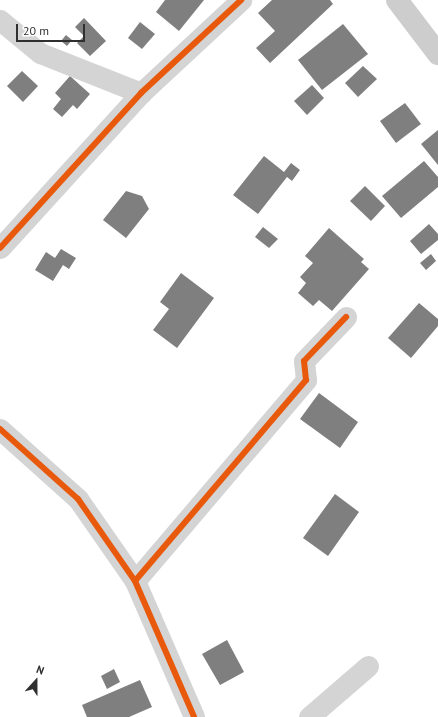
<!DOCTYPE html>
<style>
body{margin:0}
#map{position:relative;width:438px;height:717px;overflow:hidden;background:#fff;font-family:"PT Sans",sans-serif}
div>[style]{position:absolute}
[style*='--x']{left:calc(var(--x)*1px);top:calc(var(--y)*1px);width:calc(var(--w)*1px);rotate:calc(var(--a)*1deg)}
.building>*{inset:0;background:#7f7f7f}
.street>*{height:21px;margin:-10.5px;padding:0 10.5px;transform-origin:10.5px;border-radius:10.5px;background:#d4d4d4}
.secondary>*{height:22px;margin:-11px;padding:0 11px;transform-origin:11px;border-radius:11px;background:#cdcdcd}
.cycleway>*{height:6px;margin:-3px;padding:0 3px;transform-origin:3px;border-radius:3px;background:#e8590c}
span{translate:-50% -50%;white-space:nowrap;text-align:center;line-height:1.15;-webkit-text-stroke:4px #fff;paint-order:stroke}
.north{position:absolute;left:16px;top:661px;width:40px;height:40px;-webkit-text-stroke:3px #fff;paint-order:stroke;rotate:21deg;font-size:11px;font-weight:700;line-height:16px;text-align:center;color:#2f2f2f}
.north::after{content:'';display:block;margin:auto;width:14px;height:18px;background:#2f2f2f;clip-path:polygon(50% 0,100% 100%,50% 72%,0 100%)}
.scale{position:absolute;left:16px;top:24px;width:69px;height:18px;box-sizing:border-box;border:2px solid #2f2f2f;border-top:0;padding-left:5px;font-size:12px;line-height:14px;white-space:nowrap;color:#2f2f2f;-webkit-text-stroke:3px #fff;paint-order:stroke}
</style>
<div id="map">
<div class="building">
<i style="clip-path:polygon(165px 0,204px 0,179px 31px,156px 12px)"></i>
<i style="clip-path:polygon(272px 0,330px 0,333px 4px,270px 63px,256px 48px,275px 31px,258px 13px)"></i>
<i style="clip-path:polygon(84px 18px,106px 41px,90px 56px,77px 43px,84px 36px,75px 27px)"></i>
<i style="clip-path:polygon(140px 22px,155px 34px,142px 49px,128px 38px)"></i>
<i style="clip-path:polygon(343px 24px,368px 54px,322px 90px,298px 60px)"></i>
<i style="clip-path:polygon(66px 35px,72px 40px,67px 46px,61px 41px)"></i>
<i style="clip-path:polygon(363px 66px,377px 79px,358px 97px,345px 83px)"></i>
<i style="clip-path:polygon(22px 71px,38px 86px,23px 102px,7px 86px)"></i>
<i style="clip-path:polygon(70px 76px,90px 94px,77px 109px,73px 105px,62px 117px,53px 109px,61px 99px,55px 93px)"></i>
<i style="clip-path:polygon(312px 85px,324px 98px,307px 115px,294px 101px)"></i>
<i style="clip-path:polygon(405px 103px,421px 124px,396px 143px,380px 121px)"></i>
<i style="clip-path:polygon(438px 130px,438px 165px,421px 144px)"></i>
<i style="clip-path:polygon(264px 156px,284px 172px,291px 163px,300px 170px,292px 181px,287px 177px,258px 214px,233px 195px)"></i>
<i style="clip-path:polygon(424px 161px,438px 177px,438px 187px,401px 218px,382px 196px)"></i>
<i style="clip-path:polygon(365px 186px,385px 206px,371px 221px,350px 201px)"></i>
<i style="clip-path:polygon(126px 191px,142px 196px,149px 209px,126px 238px,103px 220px)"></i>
<i style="clip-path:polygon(429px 224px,438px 234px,438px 240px,421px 254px,410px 241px)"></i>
<i style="clip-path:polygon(263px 227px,278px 239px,269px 248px,255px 237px)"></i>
<i style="clip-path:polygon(329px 228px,364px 259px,361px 262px,369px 269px,332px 311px,319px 300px,313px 306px,298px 293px,306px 283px,300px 277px,313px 263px,305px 256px)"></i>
<i style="clip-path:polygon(61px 249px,76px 258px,69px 269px,63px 265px,53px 281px,35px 270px,46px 252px,55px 258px)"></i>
<i style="clip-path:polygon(431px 254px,436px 261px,426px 270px,420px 263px)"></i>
<i style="clip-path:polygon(181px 273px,214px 298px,177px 348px,153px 330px,169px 309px,160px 302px)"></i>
<i style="clip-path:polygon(419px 303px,438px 319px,438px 326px,411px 358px,388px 338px)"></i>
<i style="clip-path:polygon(319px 393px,358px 422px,340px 448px,300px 419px)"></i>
<i style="clip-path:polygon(335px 494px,359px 512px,328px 556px,303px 538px)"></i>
<i style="clip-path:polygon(227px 640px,244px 672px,220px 685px,202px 654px)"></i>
<i style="clip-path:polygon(114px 669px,120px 682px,107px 689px,101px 676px)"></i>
<i style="clip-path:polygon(140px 680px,152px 707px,129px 717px,87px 717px,82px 705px)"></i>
</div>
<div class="street">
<i style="--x:0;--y:20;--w:52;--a:39.5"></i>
<i style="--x:40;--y:53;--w:109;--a:21.6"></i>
<i style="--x:0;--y:248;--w:210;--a:-47.7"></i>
<i style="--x:141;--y:93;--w:137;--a:-42.9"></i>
<i style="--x:0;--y:429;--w:105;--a:41.9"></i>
<i style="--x:78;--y:499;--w:100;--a:55.2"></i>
<i style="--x:135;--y:581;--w:148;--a:66.5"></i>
<i style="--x:135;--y:581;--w:264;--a:-49.6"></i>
<i style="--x:306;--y:380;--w:19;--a:-96"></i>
<i style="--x:304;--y:361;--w:61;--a:-46.3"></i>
<i style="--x:309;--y:717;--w:78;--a:-40.8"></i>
</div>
<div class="secondary">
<i style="--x:397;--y:0;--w:68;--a:52.8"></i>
</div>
<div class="cycleway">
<i style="--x:0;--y:248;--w:210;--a:-47.7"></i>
<i style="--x:141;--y:93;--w:137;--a:-42.9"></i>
<i style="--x:0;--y:429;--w:105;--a:41.9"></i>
<i style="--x:78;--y:499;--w:100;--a:55.2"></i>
<i style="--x:135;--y:581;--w:148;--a:66.5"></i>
<i style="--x:135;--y:581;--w:264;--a:-49.6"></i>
<i style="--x:306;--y:380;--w:19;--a:-96"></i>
<i style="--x:304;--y:361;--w:61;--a:-46.3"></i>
</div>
<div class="north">N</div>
<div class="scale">20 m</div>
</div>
